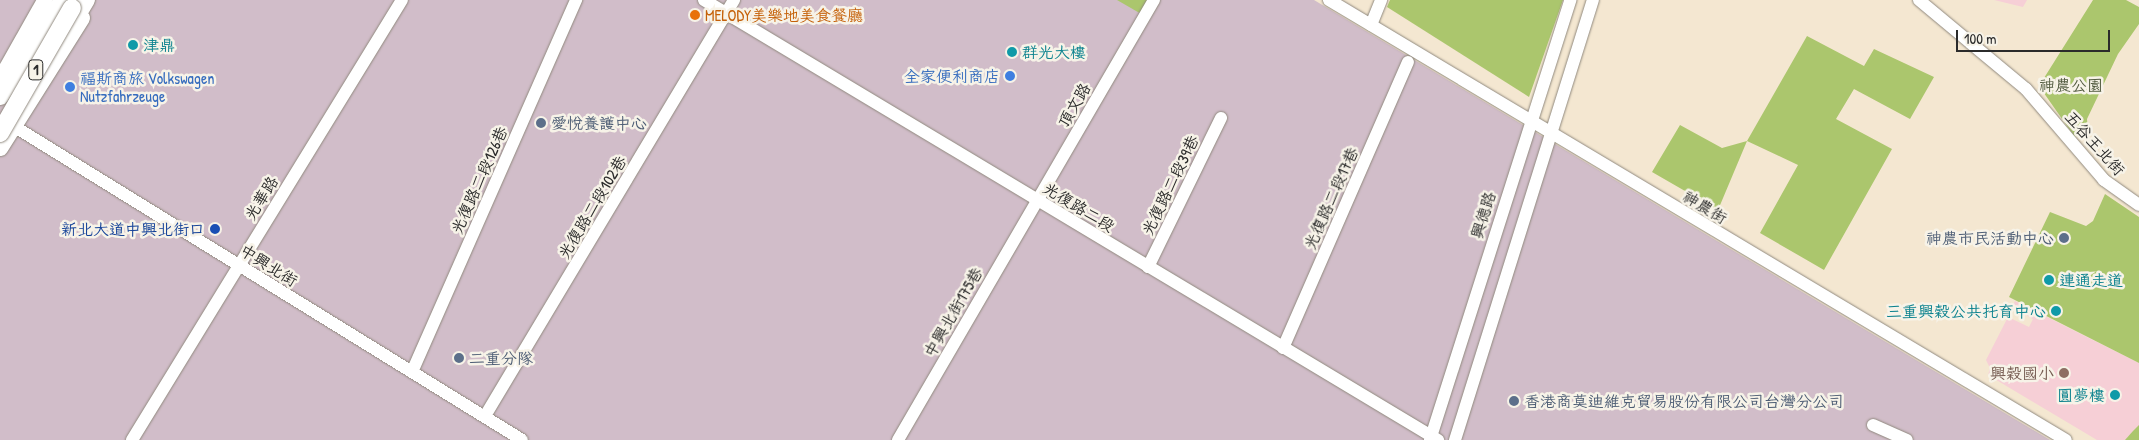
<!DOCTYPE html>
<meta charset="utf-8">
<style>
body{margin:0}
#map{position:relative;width:2139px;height:440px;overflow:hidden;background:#f4e7d1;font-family:"Patrick Hand","LXGW WenKai TC",sans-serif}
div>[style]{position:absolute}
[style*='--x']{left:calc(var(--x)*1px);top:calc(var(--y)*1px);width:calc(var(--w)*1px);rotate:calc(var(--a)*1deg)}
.built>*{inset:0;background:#f6cfd6}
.industrial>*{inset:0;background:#d1bdc9}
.green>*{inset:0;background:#abc66d}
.roads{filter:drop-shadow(0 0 1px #90897e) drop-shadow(0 0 1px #90897e)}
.minor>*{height:12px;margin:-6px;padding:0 6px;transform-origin:6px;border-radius:6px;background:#fff}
.major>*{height:15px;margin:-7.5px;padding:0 7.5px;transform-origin:7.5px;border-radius:7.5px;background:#fff}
.highway>*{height:18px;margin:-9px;padding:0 9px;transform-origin:9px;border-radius:9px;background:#fff}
.bridges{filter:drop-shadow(0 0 1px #90897e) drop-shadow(0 0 1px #90897e)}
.highway-bridge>*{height:18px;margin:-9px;padding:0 9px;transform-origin:9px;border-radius:9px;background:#fff}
.dots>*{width:14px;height:14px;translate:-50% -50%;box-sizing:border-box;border:2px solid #f7f3e8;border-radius:50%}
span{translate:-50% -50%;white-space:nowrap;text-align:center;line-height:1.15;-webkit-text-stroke:5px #f7f3e8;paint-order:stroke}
.shield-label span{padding:1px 4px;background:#f7f3e8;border:1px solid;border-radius:4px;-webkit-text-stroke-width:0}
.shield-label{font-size:15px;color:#2b2b2b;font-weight:700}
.food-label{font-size:16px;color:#c56008}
.left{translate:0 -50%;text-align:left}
.culture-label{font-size:16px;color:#0d838f}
.right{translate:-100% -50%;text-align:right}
.shop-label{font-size:16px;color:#366cbe}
.park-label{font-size:16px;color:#515a3f}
.street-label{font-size:16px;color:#2b2b2b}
.service-label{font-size:16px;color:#4e5e75}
.transit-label{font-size:16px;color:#164399}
.education-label{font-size:16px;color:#785e54}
.scale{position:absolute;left:1956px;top:30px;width:154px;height:22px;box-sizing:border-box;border:2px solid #2b2b2b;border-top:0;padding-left:6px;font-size:15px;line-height:18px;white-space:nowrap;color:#2b2b2b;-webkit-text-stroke:4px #f7f3e8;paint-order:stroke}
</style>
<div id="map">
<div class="built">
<i style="clip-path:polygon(1994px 0,2027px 0,2023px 7px)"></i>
<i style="clip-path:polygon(2015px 301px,2139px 363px,2139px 440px,2097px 440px,1988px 375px,1990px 368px,1986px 360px,2008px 317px,2029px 327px,2033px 319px,2012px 307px)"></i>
</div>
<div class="industrial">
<i style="clip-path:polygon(0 0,1314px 0,2050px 440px,0 440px)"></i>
</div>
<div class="green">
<i style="clip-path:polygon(1117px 0,1151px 0,1143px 15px)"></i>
<i style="clip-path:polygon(1390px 0,1563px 0,1529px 97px,1387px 7px)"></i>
<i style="clip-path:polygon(2093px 0,2126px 0,2139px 7px,2139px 24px,2118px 54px,2087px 119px,2088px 132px,2080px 137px,2074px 136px,2039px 86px)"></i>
<i style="clip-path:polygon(1807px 36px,1864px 66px,1874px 49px,1934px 77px,1910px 119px,1854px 89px,1836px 119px,1892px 149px,1824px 270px,1760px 233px,1798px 165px,1747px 141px,1718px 210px,1652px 172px,1680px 125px,1722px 148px,1747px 141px)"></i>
<i style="clip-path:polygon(2105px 194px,2139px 217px,2139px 363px,2009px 297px,2050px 212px,2086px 226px,2093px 221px)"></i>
<i style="clip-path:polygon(2139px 425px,2139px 440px,2125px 440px,2133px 431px)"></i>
</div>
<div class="roads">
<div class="minor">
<i style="--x:704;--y:0;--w:856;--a:30.94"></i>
<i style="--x:1329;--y:0;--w:858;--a:30.84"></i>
<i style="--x:1919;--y:0;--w:139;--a:39.8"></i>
<i style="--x:2026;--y:89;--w:120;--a:49.4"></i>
<i style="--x:2104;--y:180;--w:43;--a:35.5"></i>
<i style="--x:1371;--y:25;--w:27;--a:-68"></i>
<i style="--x:7;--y:122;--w:605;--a:31.69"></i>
<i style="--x:1148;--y:267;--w:166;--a:-63.9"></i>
<i style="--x:1283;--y:348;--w:312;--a:-66.4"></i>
<i style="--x:412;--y:372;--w:407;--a:-66.2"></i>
<i style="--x:485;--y:416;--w:485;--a:-59.1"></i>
<i style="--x:1873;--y:425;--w:37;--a:24"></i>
<i style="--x:132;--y:440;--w:516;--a:-58.47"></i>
<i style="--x:898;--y:440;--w:509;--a:-59.81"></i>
<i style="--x:1430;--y:440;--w:462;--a:-72.3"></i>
<i style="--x:1455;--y:440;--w:461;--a:-72.6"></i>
</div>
<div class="major">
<i style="--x:0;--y:78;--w:90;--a:-60.6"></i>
<i style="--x:0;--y:148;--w:154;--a:-57.8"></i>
</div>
<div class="highway">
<i style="--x:69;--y:28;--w:33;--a:-59"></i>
<i style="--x:0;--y:96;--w:115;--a:-56.7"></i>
</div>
</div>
<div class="bridges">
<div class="highway-bridge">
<i style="--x:0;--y:133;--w:144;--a:-60.1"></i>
</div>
</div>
<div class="dots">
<i style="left:695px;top:15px;background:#e8710a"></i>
<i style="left:133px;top:45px;background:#0f9aa8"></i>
<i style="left:1012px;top:52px;background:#0f9aa8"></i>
<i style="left:1010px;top:76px;background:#3f7fe0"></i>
<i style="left:70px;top:87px;background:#3f7fe0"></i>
<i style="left:541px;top:123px;background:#5c6f8a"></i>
<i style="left:215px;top:229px;background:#1a4fb4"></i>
<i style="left:2064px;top:238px;background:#5c6f8a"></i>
<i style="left:2049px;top:280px;background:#0f9aa8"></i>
<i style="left:2056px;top:311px;background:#0f9aa8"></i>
<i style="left:459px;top:358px;background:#5c6f8a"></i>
<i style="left:2064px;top:373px;background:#8d6e63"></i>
<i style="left:2115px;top:395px;background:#0f9aa8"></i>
<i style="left:1514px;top:401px;background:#5c6f8a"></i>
</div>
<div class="shield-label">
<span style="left:36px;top:70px">1</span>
</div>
<div class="food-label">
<span class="left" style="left:705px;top:15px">MELODY美樂地美食餐廳</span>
</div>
<div class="culture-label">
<span class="left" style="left:143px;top:45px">津鼎</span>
<span class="left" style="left:1022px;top:52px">群光大樓</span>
<span class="left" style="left:2059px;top:280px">連通走道</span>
<span class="right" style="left:2046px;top:311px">三重興穀公共托育中心</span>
<span class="right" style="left:2105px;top:395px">圓夢樓</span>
</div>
<div class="shop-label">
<span class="right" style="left:1000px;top:76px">全家便利商店</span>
<span class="left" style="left:80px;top:87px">福斯商旅 Volkswagen<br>Nutzfahrzeuge</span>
</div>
<div class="park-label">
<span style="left:2071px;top:85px">神農公園</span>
</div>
<div class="street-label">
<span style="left:1074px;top:105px;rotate:-60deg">頂文路</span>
<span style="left:2095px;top:143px;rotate:48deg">五谷王北街</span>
<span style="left:479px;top:180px;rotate:-66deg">光復路二段126巷</span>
<span style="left:1170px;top:185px;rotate:-64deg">光復路二段39巷</span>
<span style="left:261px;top:198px;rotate:-58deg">光華路</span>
<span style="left:1331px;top:198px;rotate:-66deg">光復路二段17巷</span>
<span style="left:592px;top:207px;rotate:-59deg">光復路二段102巷</span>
<span style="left:1079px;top:207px;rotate:31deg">光復路二段</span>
<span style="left:1705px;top:207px;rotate:31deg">神農街</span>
<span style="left:1483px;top:215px;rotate:-73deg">興德路</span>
<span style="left:269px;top:265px;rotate:32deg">中興北街</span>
<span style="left:953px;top:312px;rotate:-60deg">中興北街175巷</span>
</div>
<div class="service-label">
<span class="left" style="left:551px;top:123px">愛悅養護中心</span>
<span class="right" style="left:2054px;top:238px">神農市民活動中心</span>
<span class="left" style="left:469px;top:358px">二重分隊</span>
<span class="left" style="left:1524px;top:401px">香港商莫迪維克貿易股份有限公司台灣分公司</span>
</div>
<div class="transit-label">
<span class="right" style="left:205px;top:229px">新北大道中興北街口</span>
</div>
<div class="education-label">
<span class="right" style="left:2054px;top:373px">興穀國小</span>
</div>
<div class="scale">100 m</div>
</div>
